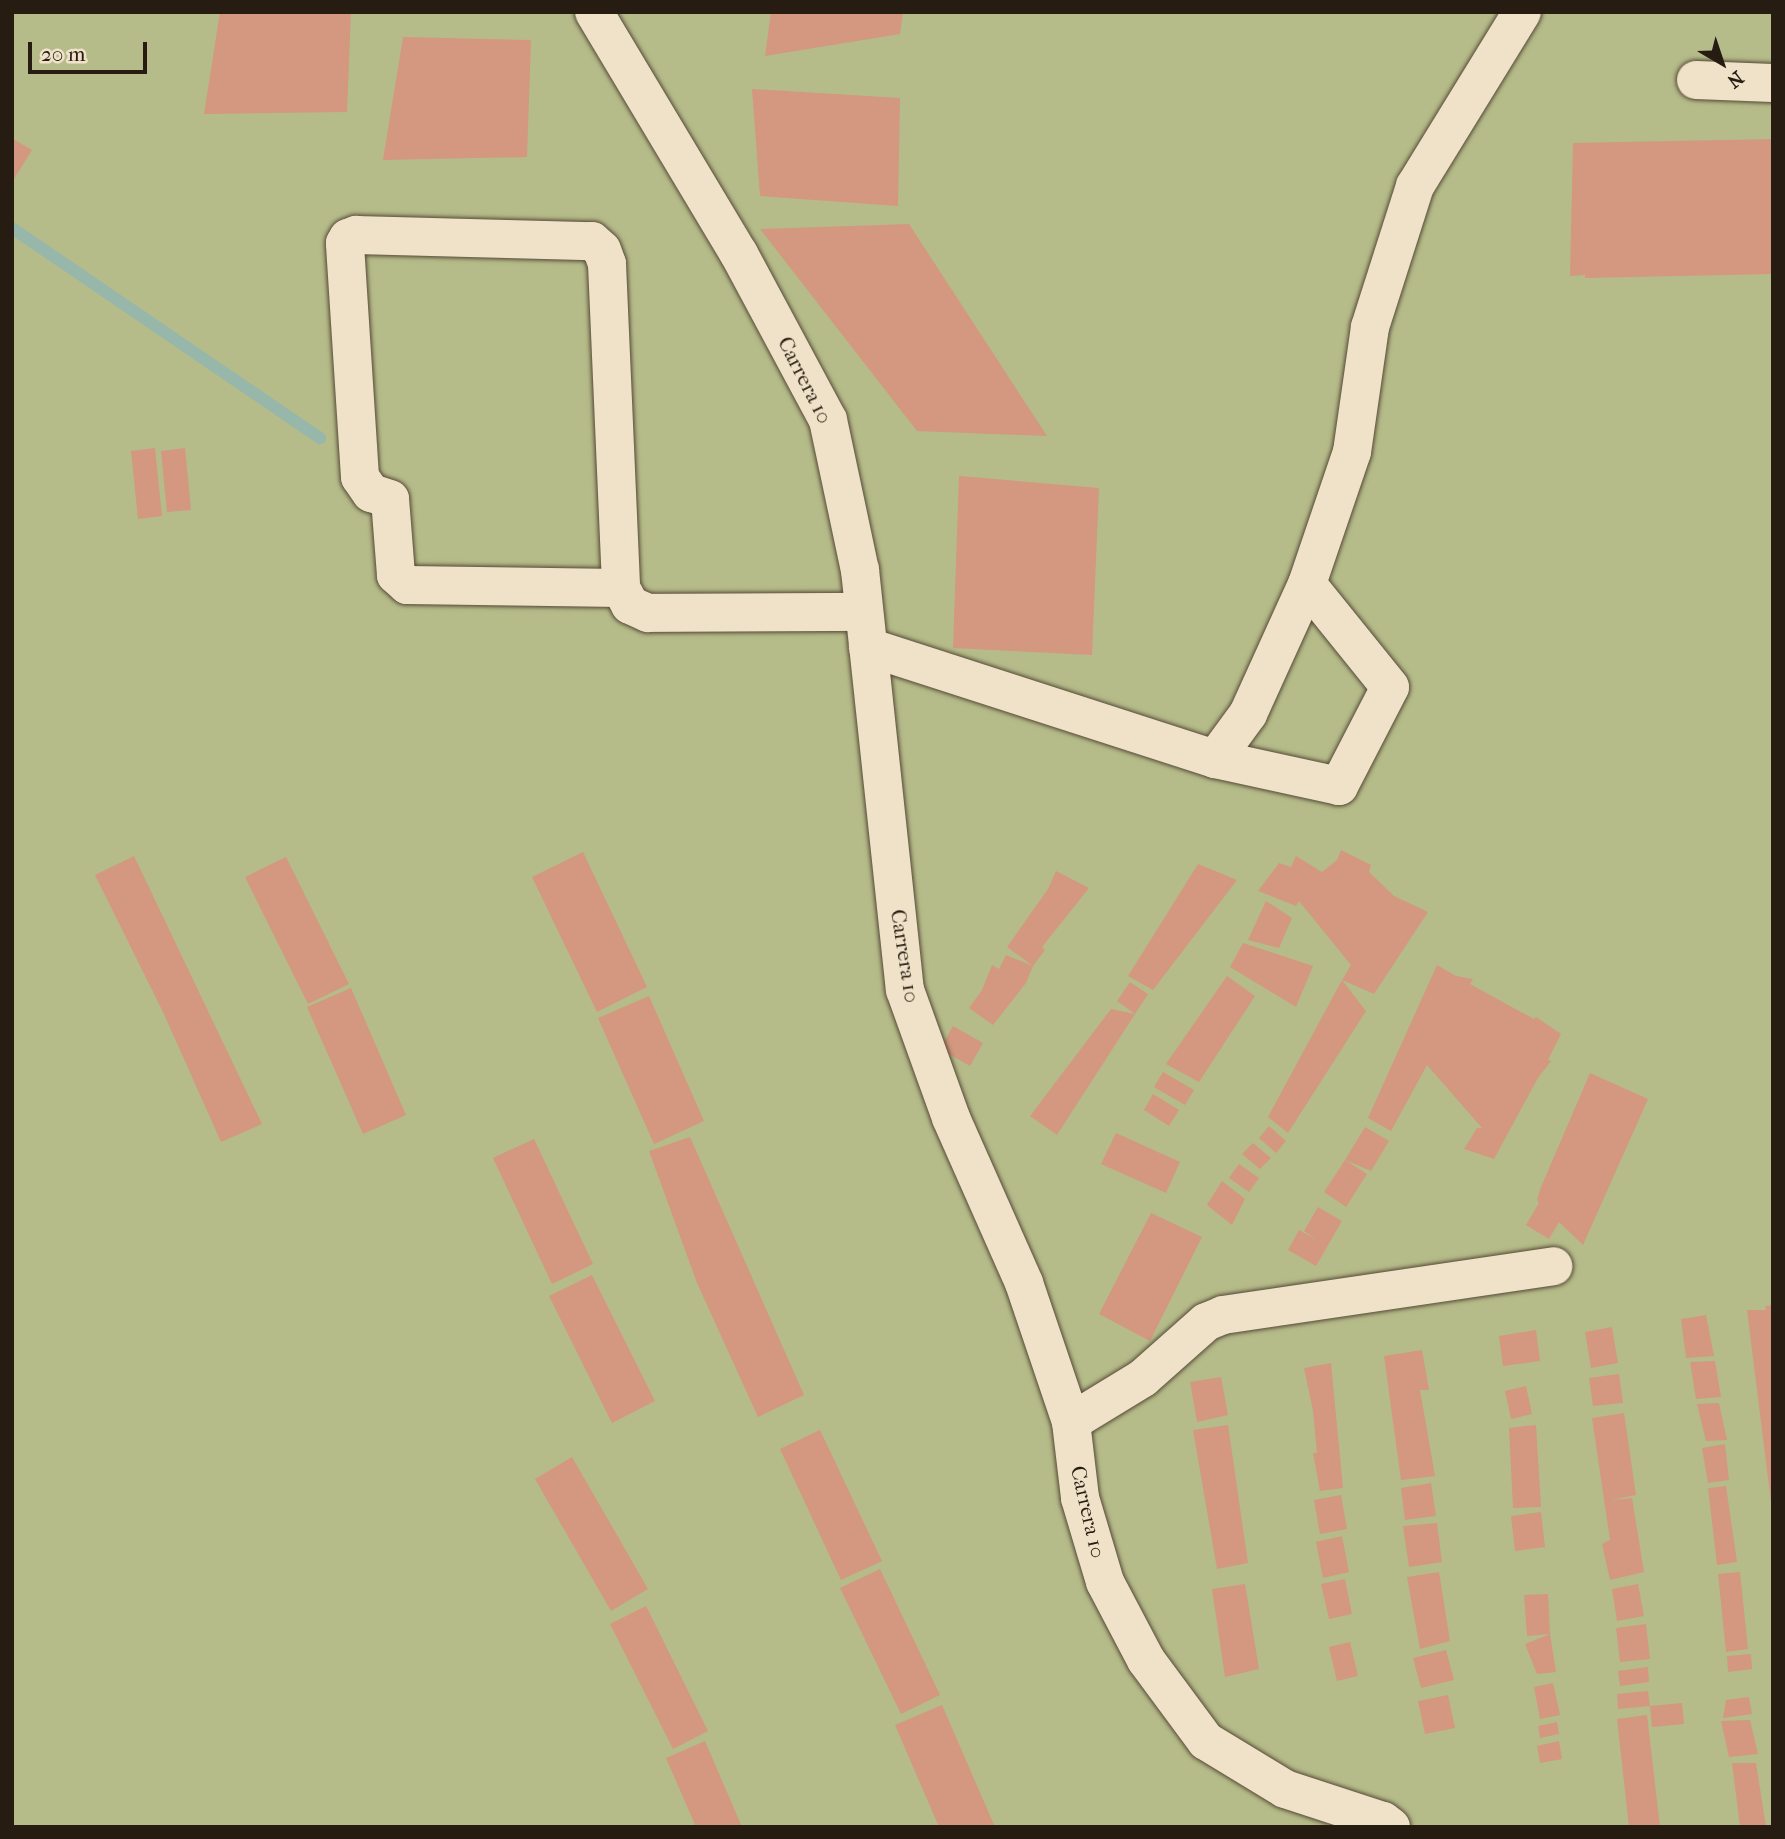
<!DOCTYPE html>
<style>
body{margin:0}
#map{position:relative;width:1785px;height:1839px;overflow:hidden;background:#e8d3ab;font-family:"IM FELL French Canon",serif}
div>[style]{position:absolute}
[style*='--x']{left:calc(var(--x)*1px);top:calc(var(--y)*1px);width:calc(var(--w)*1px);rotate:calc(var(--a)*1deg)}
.green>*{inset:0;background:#b5bc89}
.stream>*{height:12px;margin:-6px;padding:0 6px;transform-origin:6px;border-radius:6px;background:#97b7ab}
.building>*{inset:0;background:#d3987f}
.roads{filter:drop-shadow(0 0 2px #574a38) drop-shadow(0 0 2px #574a38)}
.minor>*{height:38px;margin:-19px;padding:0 19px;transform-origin:19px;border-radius:19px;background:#f0e2c8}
span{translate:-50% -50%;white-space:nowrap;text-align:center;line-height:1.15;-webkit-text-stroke:7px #f0e2c8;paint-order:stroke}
.street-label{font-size:21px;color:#271c12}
.frame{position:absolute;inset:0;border:14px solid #271c12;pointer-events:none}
.north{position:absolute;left:1687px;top:28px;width:70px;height:70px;-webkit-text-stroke:5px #f0e2c8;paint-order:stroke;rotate:141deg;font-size:19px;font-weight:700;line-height:28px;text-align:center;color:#271c12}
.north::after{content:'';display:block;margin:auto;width:24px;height:32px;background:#271c12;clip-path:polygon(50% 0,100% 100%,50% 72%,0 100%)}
.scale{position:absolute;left:28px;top:42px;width:119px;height:32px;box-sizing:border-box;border:4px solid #271c12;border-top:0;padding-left:9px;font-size:21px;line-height:24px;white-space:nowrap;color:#271c12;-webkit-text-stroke:5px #f0e2c8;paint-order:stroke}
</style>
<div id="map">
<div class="green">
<i style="clip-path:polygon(12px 12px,1773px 12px,1773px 1827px,12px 1827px)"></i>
</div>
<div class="stream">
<i style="--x:12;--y:228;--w:373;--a:34.3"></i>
</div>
<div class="building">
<i style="clip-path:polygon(220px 12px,351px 12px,347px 112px,204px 114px)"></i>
<i style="clip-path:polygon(771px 12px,903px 12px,900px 34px,765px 56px)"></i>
<i style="clip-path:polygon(403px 37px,531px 40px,527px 157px,383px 160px)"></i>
<i style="clip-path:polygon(752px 89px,900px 98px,898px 206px,760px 196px)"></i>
<i style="clip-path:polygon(13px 139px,32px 150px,12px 182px,12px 140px)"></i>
<i style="clip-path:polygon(1773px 139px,1773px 274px,1585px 278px,1585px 275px,1570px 276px,1573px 143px)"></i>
<i style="clip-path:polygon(909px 224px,1047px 436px,917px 431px,760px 229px)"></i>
<i style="clip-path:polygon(155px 448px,162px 516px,138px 519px,131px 451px)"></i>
<i style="clip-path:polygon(185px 448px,191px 510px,167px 512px,161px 451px)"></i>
<i style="clip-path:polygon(959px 476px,1099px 488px,1092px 655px,953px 648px)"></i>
<i style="clip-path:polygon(1341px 850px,1371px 865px,1369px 872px,1394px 896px,1428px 912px,1374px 994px,1342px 980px,1351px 965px,1299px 901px,1296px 906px,1258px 891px,1279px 863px,1291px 867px,1296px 856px,1322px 872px,1337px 860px)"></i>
<i style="clip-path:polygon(583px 852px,647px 987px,597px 1012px,532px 877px)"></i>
<i style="clip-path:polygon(134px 856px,262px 1124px,221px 1142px,163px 1012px,95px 875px)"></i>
<i style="clip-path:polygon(286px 857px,349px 984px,308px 1004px,245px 877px)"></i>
<i style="clip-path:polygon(1198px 864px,1237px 880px,1153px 990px,1128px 976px)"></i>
<i style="clip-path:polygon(1056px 871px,1089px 888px,1042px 947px,1045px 950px,1033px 966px,1026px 983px,993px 1025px,969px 1008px,982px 990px,992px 965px,999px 969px,1006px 955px,1033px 966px,1007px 947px,1048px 889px)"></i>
<i style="clip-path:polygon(1266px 901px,1292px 918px,1279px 948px,1248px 940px)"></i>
<i style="clip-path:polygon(1243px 943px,1313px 966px,1296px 1007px,1230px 967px)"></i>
<i style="clip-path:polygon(1437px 965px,1456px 976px,1473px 979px,1470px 984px,1534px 1019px,1536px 1017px,1561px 1034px,1548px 1060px,1551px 1061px,1538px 1078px,1494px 1159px,1464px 1149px,1477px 1128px,1482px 1128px,1427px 1065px,1391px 1131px,1368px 1118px)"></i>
<i style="clip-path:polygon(1227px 976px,1255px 996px,1199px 1082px,1166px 1064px)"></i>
<i style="clip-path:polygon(1342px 980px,1366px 1011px,1288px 1133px,1268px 1117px)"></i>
<i style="clip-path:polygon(1130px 982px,1148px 994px,1135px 1014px,1117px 1001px)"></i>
<i style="clip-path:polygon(351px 988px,406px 1115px,363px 1134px,307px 1007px)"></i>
<i style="clip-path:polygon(649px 996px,704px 1121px,654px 1144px,598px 1018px)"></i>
<i style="clip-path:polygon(1111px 1009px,1135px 1014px,1057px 1135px,1030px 1116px)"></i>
<i style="clip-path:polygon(953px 1026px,983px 1043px,970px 1066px,940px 1049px)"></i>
<i style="clip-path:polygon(1163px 1072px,1194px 1090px,1185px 1105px,1154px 1087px)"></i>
<i style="clip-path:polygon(1590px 1073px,1648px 1099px,1583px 1245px,1559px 1222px,1549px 1239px,1526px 1225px,1539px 1203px,1537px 1200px,1541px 1187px)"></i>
<i style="clip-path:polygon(1153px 1094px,1179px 1110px,1169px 1126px,1144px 1110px)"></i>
<i style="clip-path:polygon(1269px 1126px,1286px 1141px,1276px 1153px,1259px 1138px)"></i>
<i style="clip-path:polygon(1365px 1127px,1389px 1141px,1371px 1171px,1345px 1160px)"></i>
<i style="clip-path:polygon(1116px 1133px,1180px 1162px,1166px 1193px,1101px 1164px)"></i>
<i style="clip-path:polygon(690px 1137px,804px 1395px,758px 1417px,697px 1283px,649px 1151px)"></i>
<i style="clip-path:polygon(534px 1139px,593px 1264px,552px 1284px,493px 1158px)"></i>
<i style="clip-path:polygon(1253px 1143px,1271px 1158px,1260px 1169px,1242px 1154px)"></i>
<i style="clip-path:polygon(1345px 1160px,1367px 1174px,1346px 1207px,1324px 1192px)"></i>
<i style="clip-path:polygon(1239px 1164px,1259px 1178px,1249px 1192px,1229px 1178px)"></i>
<i style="clip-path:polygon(1222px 1181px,1245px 1199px,1232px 1225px,1207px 1205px)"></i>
<i style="clip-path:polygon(1318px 1207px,1342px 1221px,1316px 1266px,1288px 1250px,1299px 1230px,1317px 1240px,1304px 1231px)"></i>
<i style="clip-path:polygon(1151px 1213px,1202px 1237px,1150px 1341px,1099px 1314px)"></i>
<i style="clip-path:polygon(592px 1275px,655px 1401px,612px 1423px,549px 1296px)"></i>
<i style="clip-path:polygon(1773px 1305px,1773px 1502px,1771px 1502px,1747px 1310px,1766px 1310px,1765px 1306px)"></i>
<i style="clip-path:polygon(1706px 1315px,1714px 1356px,1686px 1358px,1681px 1319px)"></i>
<i style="clip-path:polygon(1612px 1327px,1618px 1363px,1591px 1368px,1585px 1332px)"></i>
<i style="clip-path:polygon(1536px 1330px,1540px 1361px,1503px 1366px,1499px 1336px)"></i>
<i style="clip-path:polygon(1422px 1350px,1429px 1390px,1420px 1390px,1435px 1476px,1401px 1480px,1384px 1356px)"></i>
<i style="clip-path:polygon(1715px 1361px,1721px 1397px,1696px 1399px,1690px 1362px)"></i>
<i style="clip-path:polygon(1331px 1363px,1343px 1488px,1320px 1491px,1313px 1453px,1317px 1453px,1313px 1411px,1304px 1368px)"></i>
<i style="clip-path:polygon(1619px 1374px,1623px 1403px,1593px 1406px,1589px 1378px)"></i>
<i style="clip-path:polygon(1221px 1377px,1228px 1415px,1197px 1422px,1190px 1382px)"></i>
<i style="clip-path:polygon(1526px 1386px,1532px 1414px,1511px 1419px,1505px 1391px)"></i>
<i style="clip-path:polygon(1719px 1403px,1727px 1440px,1706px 1441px,1697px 1404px)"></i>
<i style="clip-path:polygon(1624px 1413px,1636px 1495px,1611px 1500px,1632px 1498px,1644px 1572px,1610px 1580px,1602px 1544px,1610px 1540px,1592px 1418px)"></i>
<i style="clip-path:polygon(1228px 1425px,1248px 1563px,1217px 1569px,1193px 1430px)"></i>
<i style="clip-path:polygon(1536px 1425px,1541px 1507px,1513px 1508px,1509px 1428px)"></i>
<i style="clip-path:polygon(820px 1430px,882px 1561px,841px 1580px,780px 1449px)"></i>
<i style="clip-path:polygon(1725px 1444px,1729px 1480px,1708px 1483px,1702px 1448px)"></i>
<i style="clip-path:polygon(572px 1457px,648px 1589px,611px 1611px,535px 1479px)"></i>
<i style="clip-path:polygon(1431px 1483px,1436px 1516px,1405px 1520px,1401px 1488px)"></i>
<i style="clip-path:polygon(1726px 1486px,1737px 1562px,1717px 1565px,1708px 1488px)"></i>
<i style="clip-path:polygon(1341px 1495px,1347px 1529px,1320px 1534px,1314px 1500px)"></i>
<i style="clip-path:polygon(1541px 1512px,1545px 1547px,1515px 1551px,1511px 1516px)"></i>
<i style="clip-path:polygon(1437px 1523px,1442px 1562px,1409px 1567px,1403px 1526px)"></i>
<i style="clip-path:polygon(1342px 1536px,1349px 1572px,1323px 1578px,1316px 1542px)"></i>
<i style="clip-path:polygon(880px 1569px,940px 1695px,901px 1714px,840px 1588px)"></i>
<i style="clip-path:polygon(1439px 1572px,1450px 1641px,1420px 1649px,1407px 1577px)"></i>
<i style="clip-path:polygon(1740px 1572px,1748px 1649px,1726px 1652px,1718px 1574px)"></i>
<i style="clip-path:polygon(1345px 1579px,1352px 1614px,1329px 1619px,1321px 1584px)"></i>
<i style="clip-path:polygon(1245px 1584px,1259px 1669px,1225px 1677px,1212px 1589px)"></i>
<i style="clip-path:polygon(1638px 1584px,1644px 1616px,1617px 1621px,1612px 1589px)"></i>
<i style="clip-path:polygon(1548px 1594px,1550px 1634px,1527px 1636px,1524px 1595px)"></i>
<i style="clip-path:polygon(646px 1606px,708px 1731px,673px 1749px,610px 1624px)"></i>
<i style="clip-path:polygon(1646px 1624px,1650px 1659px,1620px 1662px,1616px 1628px)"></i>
<i style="clip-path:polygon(1550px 1634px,1556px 1672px,1537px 1674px,1525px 1644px)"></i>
<i style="clip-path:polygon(1350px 1642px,1358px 1676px,1337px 1681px,1329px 1647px)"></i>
<i style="clip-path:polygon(1446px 1650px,1454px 1680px,1421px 1688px,1413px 1658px)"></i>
<i style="clip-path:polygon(1751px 1654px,1752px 1669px,1728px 1672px,1727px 1656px)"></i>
<i style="clip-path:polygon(1648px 1667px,1649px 1682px,1620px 1686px,1618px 1671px)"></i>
<i style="clip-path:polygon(1553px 1683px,1560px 1715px,1540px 1719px,1534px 1687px)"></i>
<i style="clip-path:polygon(1648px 1691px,1650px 1706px,1618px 1709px,1617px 1694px)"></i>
<i style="clip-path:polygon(1448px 1695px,1455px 1728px,1425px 1734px,1418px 1701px)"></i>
<i style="clip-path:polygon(1749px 1697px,1752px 1714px,1723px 1718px,1726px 1700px)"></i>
<i style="clip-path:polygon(1682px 1703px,1684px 1724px,1652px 1727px,1650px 1706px)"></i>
<i style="clip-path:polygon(942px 1705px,995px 1827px,939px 1827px,895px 1725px)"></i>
<i style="clip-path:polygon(1647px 1715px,1660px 1827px,1629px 1827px,1617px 1719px)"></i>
<i style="clip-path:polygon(1750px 1720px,1758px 1754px,1729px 1757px,1721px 1721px)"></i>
<i style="clip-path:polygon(1557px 1722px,1559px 1734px,1540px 1738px,1538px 1726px)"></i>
<i style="clip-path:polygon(705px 1741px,742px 1827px,696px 1827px,666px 1758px)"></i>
<i style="clip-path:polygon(1559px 1741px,1562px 1759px,1540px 1763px,1537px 1746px)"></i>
<i style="clip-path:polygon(1732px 1763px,1756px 1763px,1766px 1827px,1740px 1827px)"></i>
</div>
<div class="roads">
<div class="minor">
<i style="--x:594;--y:12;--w:282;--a:59.1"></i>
<i style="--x:739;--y:254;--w:188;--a:61.8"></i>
<i style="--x:828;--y:420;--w:153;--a:78"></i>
<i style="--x:860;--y:570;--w:422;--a:83.9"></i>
<i style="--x:905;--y:990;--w:136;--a:70.2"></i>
<i style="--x:951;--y:1118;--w:180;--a:66.1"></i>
<i style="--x:1024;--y:1283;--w:147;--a:71.3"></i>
<i style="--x:1071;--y:1422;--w:77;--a:83.2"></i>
<i style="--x:1080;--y:1498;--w:88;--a:73.4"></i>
<i style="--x:1105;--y:1582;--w:88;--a:62.3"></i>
<i style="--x:1146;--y:1660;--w:101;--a:53.5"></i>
<i style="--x:1206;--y:1741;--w:92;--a:31.3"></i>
<i style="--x:1285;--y:1789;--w:103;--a:18.1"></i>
<i style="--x:1383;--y:1821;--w:10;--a:37"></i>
<i style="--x:1696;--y:80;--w:77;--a:2.2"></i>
<i style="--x:621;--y:588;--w:214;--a:-179.2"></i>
<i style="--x:407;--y:585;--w:15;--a:-138"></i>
<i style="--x:396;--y:575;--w:76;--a:-94.5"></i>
<i style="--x:390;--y:499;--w:20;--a:-162"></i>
<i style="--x:371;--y:493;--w:19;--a:-125"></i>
<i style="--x:360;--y:477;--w:234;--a:-93.7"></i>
<i style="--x:345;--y:243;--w:6;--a:-59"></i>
<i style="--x:348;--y:238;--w:9;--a:-21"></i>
<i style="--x:356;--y:235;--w:236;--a:1.5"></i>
<i style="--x:592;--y:241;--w:13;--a:42"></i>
<i style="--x:602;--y:250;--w:15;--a:70"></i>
<i style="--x:607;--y:264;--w:324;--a:87.5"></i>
<i style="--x:621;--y:588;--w:19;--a:62"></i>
<i style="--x:630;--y:605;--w:20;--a:24"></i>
<i style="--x:648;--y:613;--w:216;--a:-0.3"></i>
<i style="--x:868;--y:647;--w:365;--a:17.9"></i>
<i style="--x:1215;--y:759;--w:127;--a:12.3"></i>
<i style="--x:1339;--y:786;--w:111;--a:-62.7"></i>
<i style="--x:1390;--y:687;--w:132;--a:-128.9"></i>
<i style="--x:1215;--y:759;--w:56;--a:-53.7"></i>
<i style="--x:1248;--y:714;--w:143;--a:-65.6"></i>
<i style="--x:1307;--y:584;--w:139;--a:-71.2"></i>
<i style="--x:1352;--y:452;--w:126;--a:-81.8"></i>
<i style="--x:1370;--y:327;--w:148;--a:-72.3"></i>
<i style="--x:1415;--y:186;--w:204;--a:-58.4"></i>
<i style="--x:1071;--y:1422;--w:84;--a:-31.4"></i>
<i style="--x:1143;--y:1378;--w:84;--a:-41.6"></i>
<i style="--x:1206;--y:1322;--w:18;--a:-22"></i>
<i style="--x:1223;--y:1315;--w:334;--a:-8.4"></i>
</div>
</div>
<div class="street-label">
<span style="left:805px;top:380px;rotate:63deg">Carrera 10</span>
<span style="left:905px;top:956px;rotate:81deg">Carrera 10</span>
<span style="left:1088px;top:1512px;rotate:77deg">Carrera 10</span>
</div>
<div class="frame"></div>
<div class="north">N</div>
<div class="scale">20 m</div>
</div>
